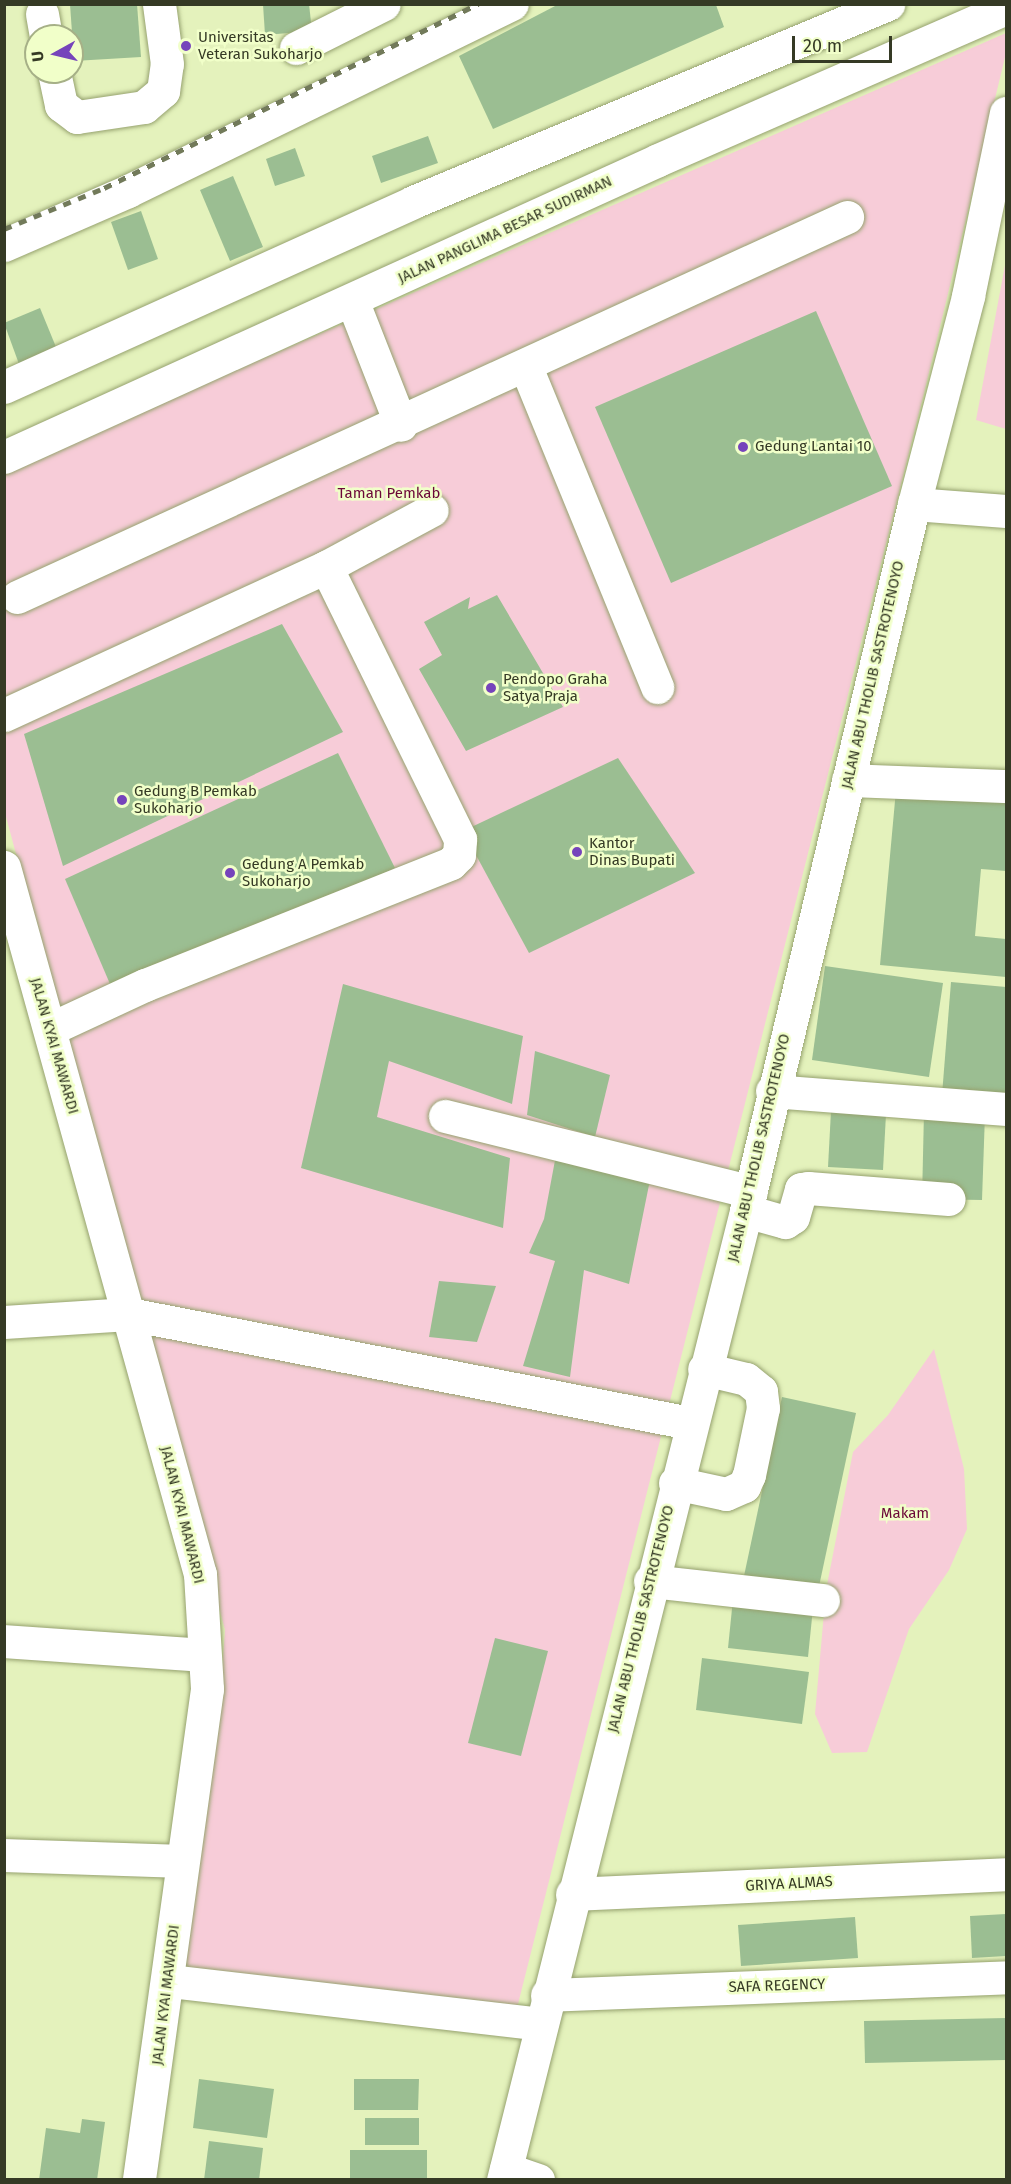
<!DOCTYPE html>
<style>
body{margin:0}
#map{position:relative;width:1011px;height:2184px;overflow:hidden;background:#e4f2bc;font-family:"Fira Sans",sans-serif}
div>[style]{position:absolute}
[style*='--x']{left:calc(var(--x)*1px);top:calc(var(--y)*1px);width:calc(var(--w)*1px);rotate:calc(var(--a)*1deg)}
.green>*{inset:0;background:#f7ccd8}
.building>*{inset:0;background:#9bbe92}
.roads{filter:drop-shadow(0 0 2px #96a26f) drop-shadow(0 0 2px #96a26f)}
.minor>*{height:33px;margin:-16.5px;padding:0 16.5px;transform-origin:16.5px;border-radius:16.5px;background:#fff}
.major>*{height:33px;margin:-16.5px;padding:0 16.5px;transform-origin:16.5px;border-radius:16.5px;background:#fff}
.rail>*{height:4.5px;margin-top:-2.25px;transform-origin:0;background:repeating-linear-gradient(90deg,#727a5a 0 8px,transparent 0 16px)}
.dots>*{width:16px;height:16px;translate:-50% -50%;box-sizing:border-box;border:3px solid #f1ffc9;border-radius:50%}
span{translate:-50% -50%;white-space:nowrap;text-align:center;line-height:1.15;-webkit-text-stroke:5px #f1ffc9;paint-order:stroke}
.poi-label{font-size:15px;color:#353a25}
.left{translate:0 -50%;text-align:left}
.street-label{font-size:15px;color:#353a25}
.park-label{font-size:15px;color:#6b0838}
.frame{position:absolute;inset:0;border:6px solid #353a25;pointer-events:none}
.north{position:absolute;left:24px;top:24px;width:60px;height:60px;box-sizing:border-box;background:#f1ffc9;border:2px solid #a6b087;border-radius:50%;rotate:262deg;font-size:16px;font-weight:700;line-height:24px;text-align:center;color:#353a25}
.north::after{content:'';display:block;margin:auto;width:21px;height:27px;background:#7644bb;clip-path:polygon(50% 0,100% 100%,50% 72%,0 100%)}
.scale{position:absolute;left:792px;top:36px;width:100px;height:27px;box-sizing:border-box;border:3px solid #353a25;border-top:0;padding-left:8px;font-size:18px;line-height:21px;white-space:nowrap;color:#353a25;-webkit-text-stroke:4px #f1ffc9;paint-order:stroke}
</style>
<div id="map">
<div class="green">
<i style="clip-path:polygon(1006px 33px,1006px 53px,925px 389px,516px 2012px,181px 1973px,218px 1725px,225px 1630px,5px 813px,4px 472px)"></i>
<i style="clip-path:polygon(1006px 260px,1006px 429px,976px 420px)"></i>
<i style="clip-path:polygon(934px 1349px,964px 1469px,967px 1529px,949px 1570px,909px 1629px,867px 1752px,832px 1753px,815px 1714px,826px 1590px,853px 1452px,888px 1415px)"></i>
</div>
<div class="building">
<i style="clip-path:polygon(70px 4px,137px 4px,141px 57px,74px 61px)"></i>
<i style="clip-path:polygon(263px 4px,309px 4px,312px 31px,265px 35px)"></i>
<i style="clip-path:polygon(557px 5px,716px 5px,724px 27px,493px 129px,459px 56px)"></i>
<i style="clip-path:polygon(428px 136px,438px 163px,381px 183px,372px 156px)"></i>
<i style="clip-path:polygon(295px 148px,305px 176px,275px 186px,266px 159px)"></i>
<i style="clip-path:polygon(233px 176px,263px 247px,230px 261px,200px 190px)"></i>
<i style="clip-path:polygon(141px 211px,158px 259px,128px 270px,111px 222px)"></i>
<i style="clip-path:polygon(40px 308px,56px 347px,19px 364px,4px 323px)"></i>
<i style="clip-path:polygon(816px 311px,892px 486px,671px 583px,595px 407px)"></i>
<i style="clip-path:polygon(497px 595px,563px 707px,466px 751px,419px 669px,442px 655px,424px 622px,470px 597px,468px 609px)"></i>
<i style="clip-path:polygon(282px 624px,343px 732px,63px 866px,24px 734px)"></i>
<i style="clip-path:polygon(338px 753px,395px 868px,116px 998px,65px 879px)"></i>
<i style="clip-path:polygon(618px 758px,695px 873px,529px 953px,463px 831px)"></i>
<i style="clip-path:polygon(896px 790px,1006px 801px,1006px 871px,981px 869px,975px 936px,1006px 939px,1006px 977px,880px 965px)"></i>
<i style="clip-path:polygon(825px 966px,943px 983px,929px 1077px,812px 1060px)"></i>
<i style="clip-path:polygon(951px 982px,1006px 987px,1006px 1103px,942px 1095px)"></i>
<i style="clip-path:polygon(343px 984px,523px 1036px,512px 1104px,389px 1061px,377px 1117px,510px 1158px,503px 1228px,301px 1168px)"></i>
<i style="clip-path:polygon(535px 1051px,610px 1075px,595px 1137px,527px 1115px)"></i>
<i style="clip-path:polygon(831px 1111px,886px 1114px,883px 1170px,828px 1167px)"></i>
<i style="clip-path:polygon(924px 1112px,985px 1114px,982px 1200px,922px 1199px)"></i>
<i style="clip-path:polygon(556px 1155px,650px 1180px,629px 1284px,584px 1270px,570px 1377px,523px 1366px,555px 1261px,529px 1253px,544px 1219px)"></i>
<i style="clip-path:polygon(439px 1281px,496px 1286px,477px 1342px,429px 1337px)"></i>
<i style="clip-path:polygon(782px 1397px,856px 1413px,818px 1591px,744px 1576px)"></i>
<i style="clip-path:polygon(733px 1599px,813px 1608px,808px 1657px,728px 1648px)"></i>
<i style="clip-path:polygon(495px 1638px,548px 1651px,521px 1756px,468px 1743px)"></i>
<i style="clip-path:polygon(702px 1658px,809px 1672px,802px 1724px,696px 1710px)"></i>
<i style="clip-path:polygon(1006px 1914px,1006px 1956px,972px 1958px,970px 1916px)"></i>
<i style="clip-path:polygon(855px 1917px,858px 1958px,741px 1966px,738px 1925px)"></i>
<i style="clip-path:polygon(1006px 2018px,1006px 2060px,865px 2063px,864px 2021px)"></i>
<i style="clip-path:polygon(199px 2079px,274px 2089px,267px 2138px,193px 2128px)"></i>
<i style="clip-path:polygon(354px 2079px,419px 2079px,418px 2110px,354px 2110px)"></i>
<i style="clip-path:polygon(365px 2118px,419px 2118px,419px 2145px,365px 2145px)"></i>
<i style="clip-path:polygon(82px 2119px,105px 2122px,97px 2180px,39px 2180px,46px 2128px,80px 2133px)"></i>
<i style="clip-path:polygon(209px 2141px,263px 2148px,259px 2180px,204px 2180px)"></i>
<i style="clip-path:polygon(350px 2150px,427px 2150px,427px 2180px,350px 2180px)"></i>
</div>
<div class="roads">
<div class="minor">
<i style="--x:42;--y:14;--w:22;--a:80"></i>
<i style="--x:296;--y:48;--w:98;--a:-26.6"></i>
<i style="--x:54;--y:72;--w:34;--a:78"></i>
<i style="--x:61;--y:105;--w:20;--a:37"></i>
<i style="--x:77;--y:117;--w:68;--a:-8.5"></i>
<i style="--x:144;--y:107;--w:25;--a:-40"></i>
<i style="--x:163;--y:91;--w:27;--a:-82"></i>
<i style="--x:167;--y:64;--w:61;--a:-97.6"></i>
<i style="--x:4;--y:245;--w:135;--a:-23.5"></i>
<i style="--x:128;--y:191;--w:427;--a:-26"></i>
<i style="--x:352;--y:300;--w:134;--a:68.6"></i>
<i style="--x:526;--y:367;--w:346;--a:67.7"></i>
<i style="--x:4;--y:387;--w:449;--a:-24.3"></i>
<i style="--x:413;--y:202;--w:515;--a:-22.63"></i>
<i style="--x:914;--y:504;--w:92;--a:4.4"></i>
<i style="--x:17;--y:597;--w:913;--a:-24.6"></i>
<i style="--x:4;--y:715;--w:354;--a:-24.7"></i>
<i style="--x:326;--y:567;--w:120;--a:-28.3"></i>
<i style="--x:848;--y:780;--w:158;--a:2.2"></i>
<i style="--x:4;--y:867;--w:734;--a:74.51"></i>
<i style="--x:200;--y:1574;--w:115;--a:86.5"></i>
<i style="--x:207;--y:1689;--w:496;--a:97.9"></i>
<i style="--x:50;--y:1029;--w:105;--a:-24.9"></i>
<i style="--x:145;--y:985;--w:329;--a:-21.7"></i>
<i style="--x:451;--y:863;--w:11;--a:-45"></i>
<i style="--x:459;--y:855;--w:16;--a:-86"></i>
<i style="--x:460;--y:839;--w:303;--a:-116.2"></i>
<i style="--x:772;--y:1091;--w:235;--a:4.4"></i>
<i style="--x:445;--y:1116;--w:315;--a:13.9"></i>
<i style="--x:746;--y:1211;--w:41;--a:15.8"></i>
<i style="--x:785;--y:1222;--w:9;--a:-32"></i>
<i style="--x:793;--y:1217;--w:29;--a:-74"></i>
<i style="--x:801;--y:1189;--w:7;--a:-8"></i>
<i style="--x:808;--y:1188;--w:141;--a:4.5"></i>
<i style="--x:4;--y:1322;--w:125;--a:-3.7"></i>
<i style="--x:129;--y:1314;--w:571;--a:11"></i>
<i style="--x:675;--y:1483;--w:52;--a:12.2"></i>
<i style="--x:726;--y:1494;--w:20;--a:-24"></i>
<i style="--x:744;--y:1486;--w:12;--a:-66"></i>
<i style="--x:749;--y:1475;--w:68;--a:-78.2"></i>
<i style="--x:763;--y:1408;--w:17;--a:-97"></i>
<i style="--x:761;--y:1391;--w:19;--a:-141"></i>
<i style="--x:746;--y:1379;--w:43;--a:-166.6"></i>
<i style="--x:650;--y:1581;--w:174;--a:6.3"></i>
<i style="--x:4;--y:1641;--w:199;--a:4"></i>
<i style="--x:4;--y:1855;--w:178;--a:1.9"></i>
<i style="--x:572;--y:1894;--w:434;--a:-2.6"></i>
<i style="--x:170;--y:1981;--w:372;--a:6.6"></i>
<i style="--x:547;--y:1995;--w:459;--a:-2.2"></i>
<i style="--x:506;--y:2169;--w:34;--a:19"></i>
<i style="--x:503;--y:2180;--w:999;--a:-75.92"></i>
<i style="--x:746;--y:1211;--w:727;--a:-76.63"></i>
<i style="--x:914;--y:504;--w:215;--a:-75.4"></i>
<i style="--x:968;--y:296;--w:187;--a:-78.3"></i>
</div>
<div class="major">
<i style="--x:4;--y:457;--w:718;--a:-24.42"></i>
<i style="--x:658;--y:160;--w:380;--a:-23.6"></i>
</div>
</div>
<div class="rail">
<i style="--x:4;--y:229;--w:108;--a:-22.3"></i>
<i style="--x:104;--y:188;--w:417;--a:-26.2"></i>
</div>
<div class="dots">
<i style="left:186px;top:46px;background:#7644bb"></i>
<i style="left:743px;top:447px;background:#7644bb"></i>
<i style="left:491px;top:688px;background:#7644bb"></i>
<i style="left:122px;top:800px;background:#7644bb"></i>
<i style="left:577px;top:852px;background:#7644bb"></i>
<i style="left:230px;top:873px;background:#7644bb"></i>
</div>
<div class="poi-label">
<span class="left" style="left:198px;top:46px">Universitas<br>Veteran Sukoharjo</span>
<span class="left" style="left:755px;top:447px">Gedung Lantai 10</span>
<span class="left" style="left:503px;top:688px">Pendopo Graha<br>Satya Praja</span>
<span class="left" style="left:134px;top:800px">Gedung B Pemkab<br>Sukoharjo</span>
<span class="left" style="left:589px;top:852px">Kantor<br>Dinas Bupati</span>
<span class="left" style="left:242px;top:873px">Gedung A Pemkab<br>Sukoharjo</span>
</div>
<div class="street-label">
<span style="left:505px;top:230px;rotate:-25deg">JALAN PANGLIMA BESAR SUDIRMAN</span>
<span style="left:873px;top:675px;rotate:-77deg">JALAN ABU THOLIB SASTROTENOYO</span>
<span style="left:54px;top:1046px;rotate:74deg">JALAN KYAI MAWARDI</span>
<span style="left:759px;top:1148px;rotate:-77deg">JALAN ABU THOLIB SASTROTENOYO</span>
<span style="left:182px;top:1515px;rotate:76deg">JALAN KYAI MAWARDI</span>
<span style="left:641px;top:1619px;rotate:-76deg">JALAN ABU THOLIB SASTROTENOYO</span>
<span style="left:789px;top:1884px;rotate:-3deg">GRIYA ALMAS</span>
<span style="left:777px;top:1986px;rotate:-2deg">SAFA REGENCY</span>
<span style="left:166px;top:1995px;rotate:-83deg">JALAN KYAI MAWARDI</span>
</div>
<div class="park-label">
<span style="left:389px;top:494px">Taman Pemkab</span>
<span style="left:905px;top:1514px">Makam</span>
</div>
<div class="frame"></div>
<div class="north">U</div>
<div class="scale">20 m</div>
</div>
